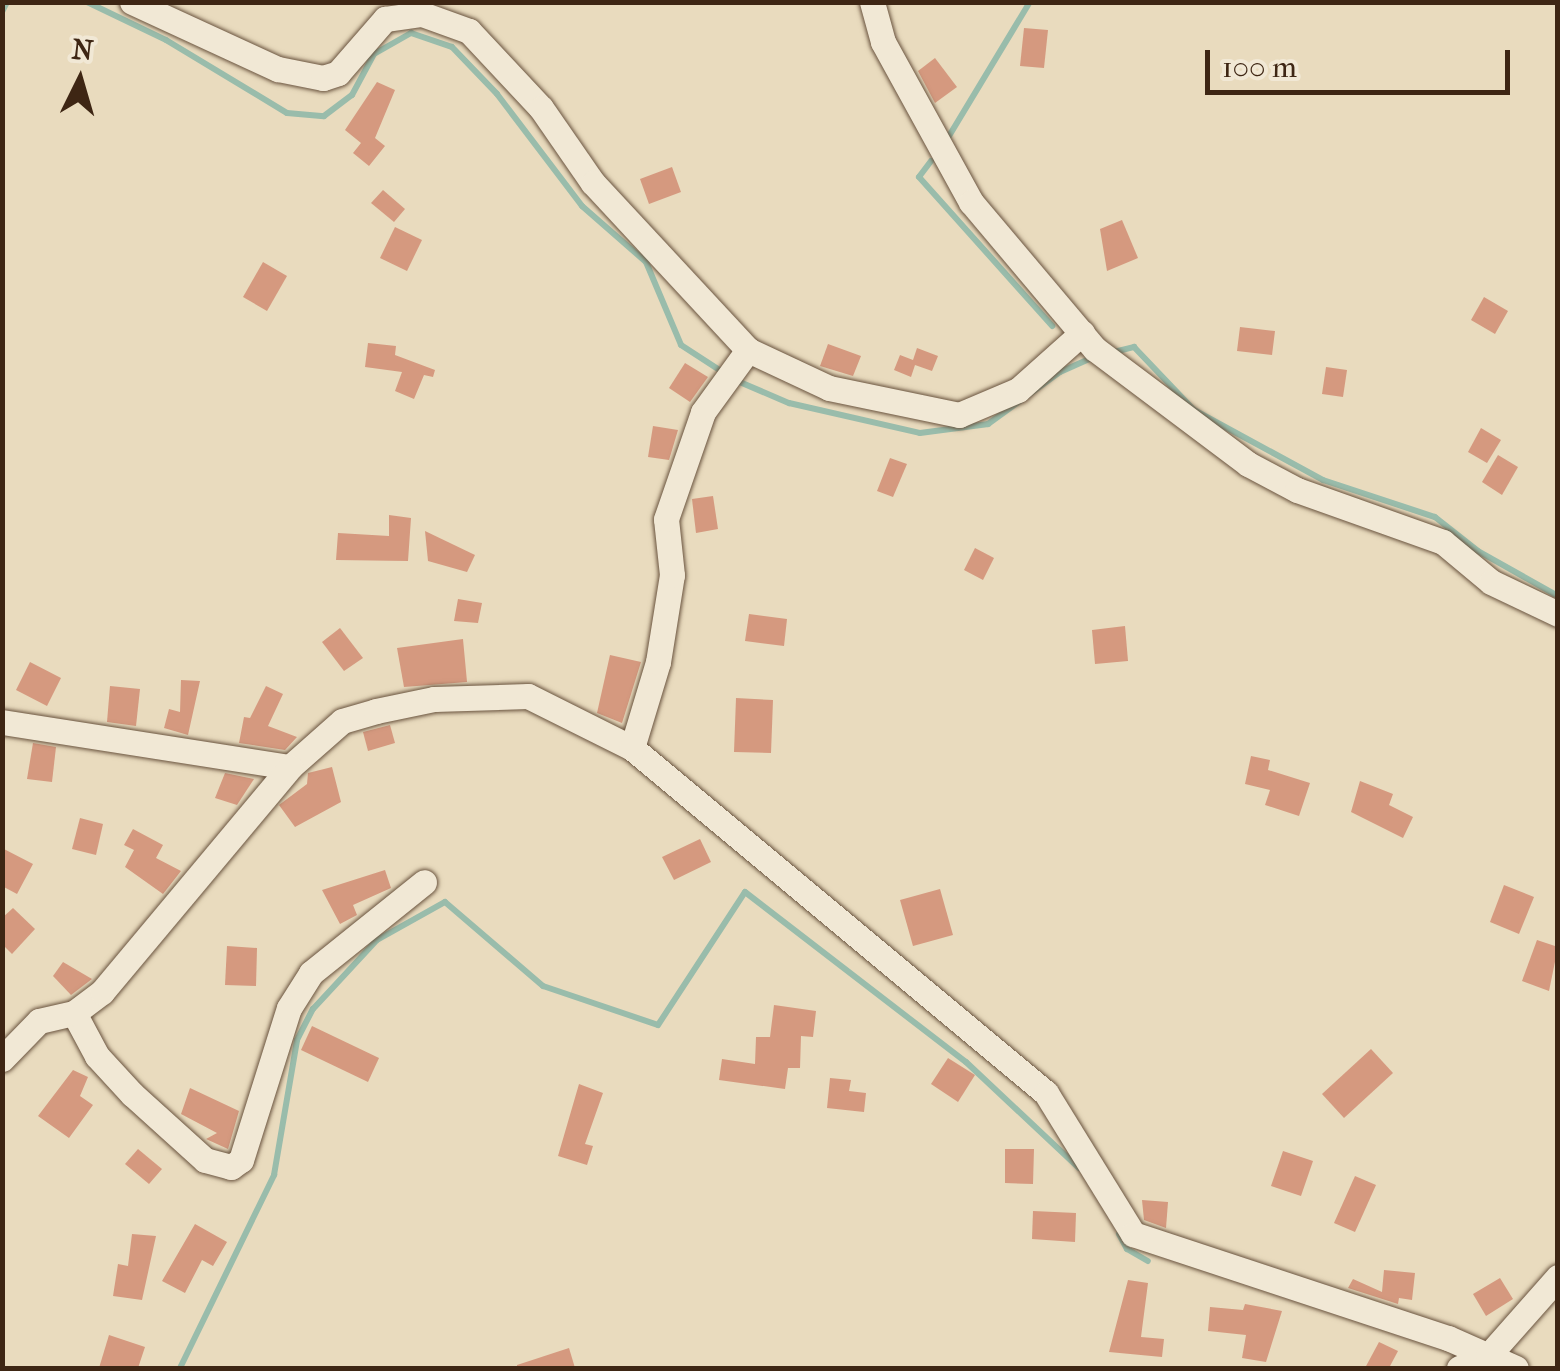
<!DOCTYPE html>
<style>
body{margin:0}
#map{position:relative;width:1560px;height:1371px;overflow:hidden;background:#e9dbbe;font-family:"IM FELL French Canon",serif}
div>[style]{position:absolute}
[style*='--x']{left:calc(var(--x)*1px);top:calc(var(--y)*1px);width:calc(var(--w)*1px);rotate:calc(var(--a)*1deg)}
.stream>*{height:6px;margin:-3px;padding:0 3px;transform-origin:3px;border-radius:3px;background:#99bcab}
.building>*{inset:0;background:#d5997f}
.roads{filter:drop-shadow(0 0 2px #69533e) drop-shadow(0 0 2px #69533e)}
.minor>*{height:25px;margin:-12.5px;padding:0 12.5px;transform-origin:12.5px;border-radius:12.5px;background:#f1e8d5}
span{translate:-50% -50%;white-space:nowrap;text-align:center;line-height:1.15;-webkit-text-stroke:10px #f1e8d5;paint-order:stroke}
.frame{position:absolute;inset:0;border:5px solid #3e2614;pointer-events:none}
.north{position:absolute;left:30px;top:30px;width:100px;height:100px;-webkit-text-stroke:8px #f1e8d5;paint-order:stroke;rotate:5deg;font-size:28px;font-weight:700;line-height:40px;text-align:center;color:#3e2614}
.north::after{content:'';display:block;margin:auto;width:35px;height:45px;background:#3e2614;clip-path:polygon(50% 0,100% 100%,50% 72%,0 100%)}
.scale{position:absolute;left:1205px;top:50px;width:305px;height:45px;box-sizing:border-box;border:5px solid #3e2614;border-top:0;padding-left:12px;font-size:30px;line-height:35px;white-space:nowrap;color:#3e2614;-webkit-text-stroke:8px #f1e8d5;paint-order:stroke}
</style>
<div id="map">
<div class="stream">
<i style="--x:87;--y:2;--w:88;--a:25.7"></i>
<i style="--x:166;--y:40;--w:141;--a:31.1"></i>
<i style="--x:287;--y:113;--w:37;--a:5"></i>
<i style="--x:324;--y:116;--w:35;--a:-37"></i>
<i style="--x:352;--y:95;--w:47;--a:-61.8"></i>
<i style="--x:374;--y:54;--w:43;--a:-29.6"></i>
<i style="--x:411;--y:33;--w:43;--a:18.9"></i>
<i style="--x:452;--y:47;--w:65;--a:46.2"></i>
<i style="--x:497;--y:94;--w:141;--a:52.8"></i>
<i style="--x:582;--y:206;--w:85;--a:41.2"></i>
<i style="--x:646;--y:262;--w:90;--a:67.1"></i>
<i style="--x:681;--y:345;--w:51;--a:33.1"></i>
<i style="--x:2;--y:12;--w:11;--a:-63"></i>
<i style="--x:946;--y:141;--w:162;--a:-58.9"></i>
<i style="--x:931;--y:161;--w:20;--a:127"></i>
<i style="--x:919;--y:177;--w:200;--a:48.2"></i>
<i style="--x:1114;--y:352;--w:21;--a:-14"></i>
<i style="--x:1134;--y:347;--w:87;--a:46.4"></i>
<i style="--x:1194;--y:410;--w:147;--a:28.5"></i>
<i style="--x:1323;--y:480;--w:118;--a:18.3"></i>
<i style="--x:1435;--y:517;--w:55;--a:38.3"></i>
<i style="--x:1478;--y:551;--w:92;--a:29.4"></i>
<i style="--x:735;--y:380;--w:59;--a:23.1"></i>
<i style="--x:789;--y:403;--w:134;--a:12.9"></i>
<i style="--x:920;--y:433;--w:69;--a:-7.5"></i>
<i style="--x:988;--y:424;--w:89;--a:-35.8"></i>
<i style="--x:1060;--y:372;--w:35;--a:-24"></i>
<i style="--x:1119;--y:1234;--w:17;--a:62"></i>
<i style="--x:1127;--y:1249;--w:24;--a:30"></i>
<i style="--x:180;--y:1368;--w:215;--a:-64"></i>
<i style="--x:274;--y:1175;--w:137;--a:-80.3"></i>
<i style="--x:297;--y:1040;--w:35;--a:-63"></i>
<i style="--x:313;--y:1009;--w:94;--a:-47.2"></i>
<i style="--x:377;--y:940;--w:78;--a:-29.2"></i>
<i style="--x:445;--y:902;--w:129;--a:40.6"></i>
<i style="--x:543;--y:986;--w:121;--a:18.7"></i>
<i style="--x:658;--y:1025;--w:159;--a:-56.8"></i>
<i style="--x:745;--y:892;--w:279;--a:37.6"></i>
<i style="--x:966;--y:1062;--w:155;--a:43.2"></i>
</div>
<div class="building">
<i style="clip-path:polygon(1024px 28px,1048px 30px,1044px 68px,1020px 66px)"></i>
<i style="clip-path:polygon(935px 58px,957px 87px,935px 103px,918px 71px)"></i>
<i style="clip-path:polygon(377px 82px,395px 90px,375px 138px,385px 146px,369px 166px,353px 153px,361px 143px,345px 130px)"></i>
<i style="clip-path:polygon(672px 167px,681px 192px,649px 204px,640px 179px)"></i>
<i style="clip-path:polygon(383px 190px,405px 209px,394px 222px,371px 203px)"></i>
<i style="clip-path:polygon(1122px 220px,1138px 258px,1107px 271px,1100px 229px)"></i>
<i style="clip-path:polygon(395px 227px,422px 240px,407px 271px,380px 258px)"></i>
<i style="clip-path:polygon(263px 262px,287px 276px,267px 311px,243px 297px)"></i>
<i style="clip-path:polygon(1484px 297px,1508px 311px,1495px 334px,1471px 320px)"></i>
<i style="clip-path:polygon(1240px 327px,1275px 331px,1272px 355px,1237px 351px)"></i>
<i style="clip-path:polygon(368px 343px,396px 346px,395px 355px,435px 370px,433px 377px,424px 375px,414px 399px,395px 391px,402px 372px,365px 367px)"></i>
<i style="clip-path:polygon(828px 344px,861px 356px,853px 376px,820px 366px)"></i>
<i style="clip-path:polygon(917px 348px,938px 356px,932px 371px,915px 365px,911px 377px,894px 370px,900px 355px,913px 360px)"></i>
<i style="clip-path:polygon(685px 363px,708px 377px,690px 402px,669px 388px)"></i>
<i style="clip-path:polygon(1326px 367px,1347px 370px,1343px 397px,1322px 394px)"></i>
<i style="clip-path:polygon(653px 426px,678px 430px,669px 460px,648px 457px)"></i>
<i style="clip-path:polygon(1481px 428px,1501px 440px,1487px 463px,1468px 452px)"></i>
<i style="clip-path:polygon(1498px 455px,1518px 467px,1502px 495px,1482px 482px)"></i>
<i style="clip-path:polygon(890px 458px,907px 464px,893px 497px,877px 491px)"></i>
<i style="clip-path:polygon(713px 496px,718px 529px,696px 533px,692px 499px)"></i>
<i style="clip-path:polygon(389px 515px,411px 518px,408px 561px,336px 560px,338px 533px,389px 536px)"></i>
<i style="clip-path:polygon(425px 531px,475px 555px,467px 572px,428px 561px)"></i>
<i style="clip-path:polygon(975px 548px,994px 558px,983px 580px,964px 570px)"></i>
<i style="clip-path:polygon(458px 599px,482px 603px,478px 623px,454px 621px)"></i>
<i style="clip-path:polygon(749px 614px,787px 619px,784px 646px,745px 641px)"></i>
<i style="clip-path:polygon(1125px 626px,1128px 661px,1095px 664px,1092px 630px)"></i>
<i style="clip-path:polygon(340px 628px,363px 658px,344px 671px,322px 642px)"></i>
<i style="clip-path:polygon(463px 639px,467px 682px,404px 687px,397px 648px)"></i>
<i style="clip-path:polygon(610px 655px,641px 662px,622px 723px,597px 713px)"></i>
<i style="clip-path:polygon(30px 662px,61px 678px,47px 706px,16px 690px)"></i>
<i style="clip-path:polygon(181px 680px,200px 681px,188px 735px,164px 728px,169px 709px,180px 712px)"></i>
<i style="clip-path:polygon(110px 686px,140px 689px,136px 726px,107px 722px)"></i>
<i style="clip-path:polygon(266px 686px,283px 694px,268px 726px,297px 737px,285px 750px,239px 743px,244px 717px,250px 718px)"></i>
<i style="clip-path:polygon(736px 698px,773px 700px,771px 753px,734px 752px)"></i>
<i style="clip-path:polygon(390px 725px,395px 743px,368px 751px,363px 732px)"></i>
<i style="clip-path:polygon(33px 743px,56px 747px,52px 782px,27px 779px)"></i>
<i style="clip-path:polygon(1251px 756px,1270px 760px,1268px 770px,1310px 783px,1299px 816px,1265px 805px,1270px 790px,1245px 784px)"></i>
<i style="clip-path:polygon(332px 767px,341px 802px,295px 827px,279px 805px,307px 784px,308px 773px)"></i>
<i style="clip-path:polygon(225px 773px,254px 779px,237px 805px,215px 798px)"></i>
<i style="clip-path:polygon(1360px 781px,1393px 794px,1389px 805px,1413px 817px,1403px 838px,1351px 812px)"></i>
<i style="clip-path:polygon(80px 818px,103px 824px,96px 855px,72px 849px)"></i>
<i style="clip-path:polygon(133px 829px,163px 845px,156px 858px,181px 871px,163px 894px,125px 867px,134px 850px,124px 845px)"></i>
<i style="clip-path:polygon(700px 839px,711px 862px,674px 880px,662px 857px)"></i>
<i style="clip-path:polygon(2px 848px,33px 864px,17px 894px,2px 886px)"></i>
<i style="clip-path:polygon(385px 870px,391px 888px,353px 905px,357px 915px,340px 924px,322px 890px)"></i>
<i style="clip-path:polygon(1504px 885px,1534px 897px,1519px 934px,1490px 922px)"></i>
<i style="clip-path:polygon(940px 889px,953px 935px,913px 946px,900px 900px)"></i>
<i style="clip-path:polygon(13px 908px,35px 929px,12px 954px,2px 944px,2px 918px)"></i>
<i style="clip-path:polygon(1537px 940px,1558px 947px,1549px 991px,1522px 981px)"></i>
<i style="clip-path:polygon(227px 946px,257px 948px,256px 986px,225px 985px)"></i>
<i style="clip-path:polygon(63px 962px,92px 979px,71px 995px,53px 976px)"></i>
<i style="clip-path:polygon(774px 1005px,816px 1011px,813px 1037px,801px 1036px,800px 1068px,788px 1068px,785px 1089px,719px 1080px,722px 1059px,755px 1064px,756px 1037px,770px 1037px)"></i>
<i style="clip-path:polygon(312px 1026px,379px 1058px,368px 1082px,301px 1050px)"></i>
<i style="clip-path:polygon(1371px 1049px,1393px 1073px,1344px 1118px,1322px 1094px)"></i>
<i style="clip-path:polygon(948px 1058px,975px 1075px,958px 1102px,931px 1084px)"></i>
<i style="clip-path:polygon(73px 1070px,88px 1077px,80px 1096px,93px 1105px,69px 1138px,38px 1116px)"></i>
<i style="clip-path:polygon(830px 1078px,851px 1080px,849px 1091px,866px 1093px,864px 1112px,827px 1108px)"></i>
<i style="clip-path:polygon(579px 1084px,603px 1093px,585px 1144px,593px 1146px,587px 1165px,558px 1156px)"></i>
<i style="clip-path:polygon(190px 1088px,239px 1111px,228px 1149px,206px 1139px,217px 1133px,181px 1114px)"></i>
<i style="clip-path:polygon(138px 1149px,162px 1169px,149px 1184px,125px 1164px)"></i>
<i style="clip-path:polygon(1005px 1149px,1034px 1149px,1033px 1184px,1005px 1183px)"></i>
<i style="clip-path:polygon(1283px 1151px,1313px 1161px,1301px 1196px,1271px 1186px)"></i>
<i style="clip-path:polygon(1355px 1176px,1376px 1185px,1355px 1232px,1334px 1223px)"></i>
<i style="clip-path:polygon(1142px 1200px,1168px 1202px,1166px 1228px,1144px 1220px)"></i>
<i style="clip-path:polygon(1033px 1211px,1076px 1213px,1075px 1242px,1032px 1239px)"></i>
<i style="clip-path:polygon(195px 1224px,227px 1242px,213px 1266px,202px 1260px,185px 1293px,162px 1281px)"></i>
<i style="clip-path:polygon(132px 1234px,156px 1236px,142px 1300px,113px 1296px,118px 1264px,128px 1266px)"></i>
<i style="clip-path:polygon(1384px 1270px,1415px 1273px,1412px 1300px,1399px 1298px,1398px 1304px,1348px 1288px,1353px 1279px,1382px 1292px)"></i>
<i style="clip-path:polygon(1500px 1278px,1513px 1299px,1486px 1316px,1473px 1294px)"></i>
<i style="clip-path:polygon(1128px 1280px,1148px 1283px,1141px 1337px,1164px 1339px,1162px 1357px,1109px 1352px)"></i>
<i style="clip-path:polygon(1245px 1304px,1282px 1311px,1266px 1362px,1242px 1358px,1246px 1335px,1208px 1331px,1210px 1307px,1243px 1310px)"></i>
<i style="clip-path:polygon(109px 1335px,145px 1347px,138px 1368px,99px 1368px)"></i>
<i style="clip-path:polygon(1379px 1342px,1398px 1351px,1389px 1368px,1365px 1368px)"></i>
<i style="clip-path:polygon(569px 1348px,575px 1368px,517px 1368px,517px 1365px)"></i>
</div>
<div class="roads">
<div class="minor">
<i style="--x:132;--y:2;--w:161;--a:24.7"></i>
<i style="--x:278;--y:69;--w:46;--a:11.3"></i>
<i style="--x:323;--y:78;--w:16;--a:-18"></i>
<i style="--x:338;--y:73;--w:72;--a:-49"></i>
<i style="--x:385;--y:19;--w:37;--a:-8"></i>
<i style="--x:422;--y:14;--w:50;--a:19.9"></i>
<i style="--x:469;--y:31;--w:105;--a:46.9"></i>
<i style="--x:541;--y:108;--w:91;--a:55.3"></i>
<i style="--x:593;--y:183;--w:228;--a:47.1"></i>
<i style="--x:748;--y:350;--w:89;--a:25.1"></i>
<i style="--x:829;--y:388;--w:133;--a:11.7"></i>
<i style="--x:959;--y:415;--w:64;--a:-23"></i>
<i style="--x:1018;--y:390;--w:86;--a:-41.7"></i>
<i style="--x:872;--y:2;--w:41;--a:74.6"></i>
<i style="--x:883;--y:42;--w:183;--a:61.2"></i>
<i style="--x:971;--y:202;--w:192;--a:49.9"></i>
<i style="--x:1095;--y:349;--w:191;--a:36.9"></i>
<i style="--x:1248;--y:464;--w:55;--a:28"></i>
<i style="--x:1297;--y:490;--w:155;--a:19.6"></i>
<i style="--x:1443;--y:542;--w:62;--a:39.8"></i>
<i style="--x:1491;--y:582;--w:74;--a:25.5"></i>
<i style="--x:2;--y:722;--w:291;--a:8.9"></i>
<i style="--x:290;--y:767;--w:69;--a:-41.5"></i>
<i style="--x:342;--y:721;--w:35;--a:-16"></i>
<i style="--x:376;--y:711;--w:59;--a:-11.7"></i>
<i style="--x:434;--y:699;--w:94;--a:-1.8"></i>
<i style="--x:528;--y:696;--w:116;--a:26.6"></i>
<i style="--x:632;--y:748;--w:539;--a:39.81"></i>
<i style="--x:1046;--y:1093;--w:166;--a:58.3"></i>
<i style="--x:1133;--y:1234;--w:332;--a:18.3"></i>
<i style="--x:1448;--y:1338;--w:74;--a:23.8"></i>
<i style="--x:632;--y:748;--w:90;--a:-73.2"></i>
<i style="--x:658;--y:662;--w:88;--a:-80.9"></i>
<i style="--x:672;--y:575;--w:56;--a:-96.1"></i>
<i style="--x:666;--y:519;--w:113;--a:-70.9"></i>
<i style="--x:703;--y:412;--w:77;--a:-54"></i>
<i style="--x:74;--y:1013;--w:49;--a:61.9"></i>
<i style="--x:97;--y:1056;--w:52;--a:47.4"></i>
<i style="--x:132;--y:1094;--w:98;--a:42.1"></i>
<i style="--x:205;--y:1160;--w:27;--a:15"></i>
<i style="--x:231;--y:1167;--w:12;--a:-35"></i>
<i style="--x:241;--y:1160;--w:159;--a:-72.5"></i>
<i style="--x:289;--y:1008;--w:41;--a:-57.8"></i>
<i style="--x:311;--y:973;--w:145;--a:-38.8"></i>
<i style="--x:2;--y:1059;--w:53;--a:-45.8"></i>
<i style="--x:39;--y:1021;--w:36;--a:-13"></i>
<i style="--x:74;--y:1013;--w:35;--a:-37"></i>
<i style="--x:102;--y:992;--w:293;--a:-50.1"></i>
<i style="--x:1459;--y:1368;--w:31;--a:-22"></i>
<i style="--x:1488;--y:1356;--w:106;--a:-48.5"></i>
</div>
</div>
<div class="frame"></div>
<div class="north">N</div>
<div class="scale">100 m</div>
</div>
